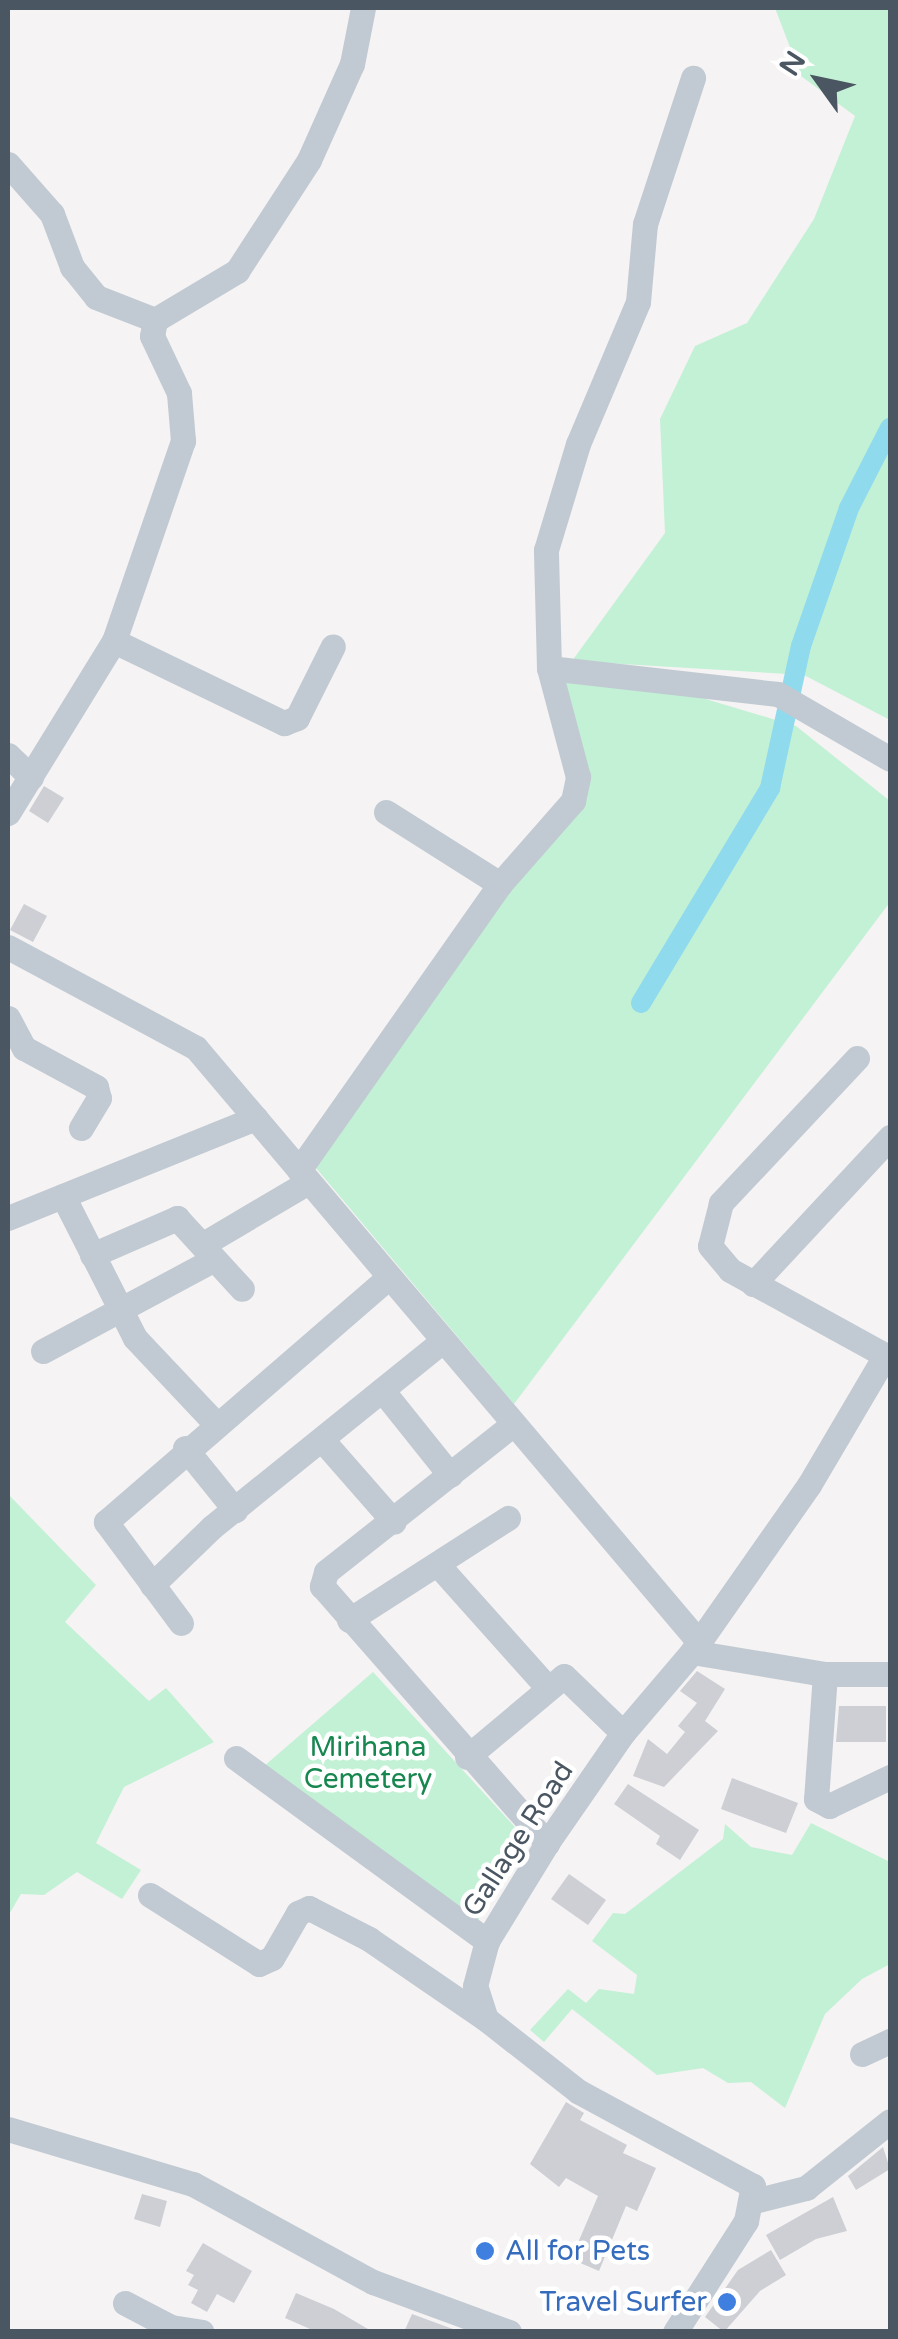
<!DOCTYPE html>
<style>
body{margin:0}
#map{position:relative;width:898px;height:2339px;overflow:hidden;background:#f5f3f3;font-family:"Varela Round",sans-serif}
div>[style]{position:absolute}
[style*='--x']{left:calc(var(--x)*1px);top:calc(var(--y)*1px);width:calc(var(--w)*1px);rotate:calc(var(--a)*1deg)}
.green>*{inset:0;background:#c3f1d5}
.canal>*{height:20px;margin:-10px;padding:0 10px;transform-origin:10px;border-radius:10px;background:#90daee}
.building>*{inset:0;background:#cdcfd5}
.minor>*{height:25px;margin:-12.5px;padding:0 12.5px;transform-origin:12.5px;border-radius:12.5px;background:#c1cad2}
.dots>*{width:28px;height:28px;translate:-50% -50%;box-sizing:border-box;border:5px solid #fff;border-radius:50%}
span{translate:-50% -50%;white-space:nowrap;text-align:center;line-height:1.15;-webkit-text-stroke:9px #fff;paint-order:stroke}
.park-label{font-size:28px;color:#17864f}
.street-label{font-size:28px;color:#4a5661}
.shop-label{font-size:28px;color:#366cbe}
.left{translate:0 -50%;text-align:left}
.right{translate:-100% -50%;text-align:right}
.frame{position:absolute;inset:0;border:10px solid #4a5661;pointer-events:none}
.north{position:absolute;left:768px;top:30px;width:100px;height:100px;-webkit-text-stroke:8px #fff;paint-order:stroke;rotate:303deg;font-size:28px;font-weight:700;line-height:40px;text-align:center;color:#4a5661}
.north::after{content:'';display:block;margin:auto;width:35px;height:45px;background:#4a5661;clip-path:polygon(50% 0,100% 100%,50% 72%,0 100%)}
</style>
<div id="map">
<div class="green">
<i style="clip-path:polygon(775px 8px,890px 8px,890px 720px,804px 675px,572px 661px,665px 533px,660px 419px,695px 346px,747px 323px,814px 219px,855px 116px,801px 76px)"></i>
<i style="clip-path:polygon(564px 681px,699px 697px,796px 726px,890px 801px,890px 902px,514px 1404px,306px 1156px,438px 968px,572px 811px)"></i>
<i style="clip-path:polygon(8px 1494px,96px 1585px,65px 1622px,149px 1701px,166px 1688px,214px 1742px,124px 1787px,96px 1843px,141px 1870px,122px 1899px,77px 1872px,44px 1895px,21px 1894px,8px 1916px)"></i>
<i style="clip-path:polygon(373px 1672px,524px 1837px,477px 1922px,263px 1767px)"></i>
<i style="clip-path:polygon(811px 1823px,890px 1862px,890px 1964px,862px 1979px,825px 2014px,785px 2108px,751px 2082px,728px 2083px,703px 2068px,657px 2075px,572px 2009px,544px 2042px,530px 2030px,568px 1989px,586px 2003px,599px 1989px,634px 1994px,637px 1975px,592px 1941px,613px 1913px,625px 1914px,723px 1839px,725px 1824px,751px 1847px,792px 1855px)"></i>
</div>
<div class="canal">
<i style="--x:641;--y:1003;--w:251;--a:-59"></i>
<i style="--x:770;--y:788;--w:145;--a:-77.7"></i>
<i style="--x:801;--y:646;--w:146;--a:-70.8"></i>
<i style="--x:849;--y:508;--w:90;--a:-62.9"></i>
</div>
<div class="building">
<i style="clip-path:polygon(44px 786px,64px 798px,48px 823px,29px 811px)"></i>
<i style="clip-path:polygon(24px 904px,47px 916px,33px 942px,10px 930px)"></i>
<i style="clip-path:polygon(697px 1671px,725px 1689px,705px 1721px,718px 1731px,664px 1787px,633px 1776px,648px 1739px,667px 1754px,685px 1732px,678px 1726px,697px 1703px,680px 1691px)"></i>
<i style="clip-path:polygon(839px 1706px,886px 1706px,886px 1742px,836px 1742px)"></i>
<i style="clip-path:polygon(732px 1778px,798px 1803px,786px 1833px,721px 1809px)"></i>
<i style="clip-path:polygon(628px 1784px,699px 1830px,680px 1860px,656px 1844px,660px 1836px,614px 1804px)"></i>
<i style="clip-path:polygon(569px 1874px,606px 1900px,588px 1925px,551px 1899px)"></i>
<i style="clip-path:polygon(566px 2102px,584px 2113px,580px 2120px,627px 2145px,623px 2153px,656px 2168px,637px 2211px,626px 2206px,599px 2271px,571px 2259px,598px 2196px,566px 2178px,559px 2187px,530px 2164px)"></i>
<i style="clip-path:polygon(883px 2147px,890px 2169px,856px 2190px,848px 2176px)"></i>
<i style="clip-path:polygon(142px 2194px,167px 2201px,160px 2227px,134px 2219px)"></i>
<i style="clip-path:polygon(833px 2197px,847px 2231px,816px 2239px,780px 2260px,766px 2235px)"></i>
<i style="clip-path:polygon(203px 2243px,252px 2271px,234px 2303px,217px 2294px,207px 2312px,191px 2303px,198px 2290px,188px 2285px,194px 2275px,186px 2271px)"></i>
<i style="clip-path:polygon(771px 2250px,786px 2275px,760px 2291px,724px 2332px,705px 2317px,738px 2270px)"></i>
<i style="clip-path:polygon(296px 2293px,334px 2309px,373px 2332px,317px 2332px,285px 2318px)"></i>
<i style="clip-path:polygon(412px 2314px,461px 2332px,404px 2332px)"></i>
</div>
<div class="minor">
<i style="--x:8;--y:164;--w:67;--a:48.7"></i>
<i style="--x:52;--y:214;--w:57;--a:69.3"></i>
<i style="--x:72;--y:267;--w:38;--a:51"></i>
<i style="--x:96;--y:297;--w:63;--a:21.3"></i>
<i style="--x:155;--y:320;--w:96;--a:-30.9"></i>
<i style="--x:237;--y:271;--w:132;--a:-57"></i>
<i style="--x:309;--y:160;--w:105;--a:-65.9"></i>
<i style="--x:352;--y:64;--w:57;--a:-78.9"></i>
<i style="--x:114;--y:641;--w:189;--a:25.8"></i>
<i style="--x:284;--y:723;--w:14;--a:-21"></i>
<i style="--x:297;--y:718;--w:80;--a:-63.4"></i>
<i style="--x:549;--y:668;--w:230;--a:6.5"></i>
<i style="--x:778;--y:694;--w:129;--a:30.1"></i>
<i style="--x:8;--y:755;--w:32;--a:44"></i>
<i style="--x:386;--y:812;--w:135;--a:32.3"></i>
<i style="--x:8;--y:813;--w:202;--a:-58.4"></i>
<i style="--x:114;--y:641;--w:212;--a:-71"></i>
<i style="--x:183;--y:441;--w:48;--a:-94.8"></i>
<i style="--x:179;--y:393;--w:63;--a:-115.3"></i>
<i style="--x:152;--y:336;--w:16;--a:-79"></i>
<i style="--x:8;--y:947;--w:213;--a:28.2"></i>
<i style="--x:196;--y:1048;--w:778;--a:49.74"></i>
<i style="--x:8;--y:1018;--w:34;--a:62"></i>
<i style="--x:24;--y:1048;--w:82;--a:28.4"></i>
<i style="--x:96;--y:1087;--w:11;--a:75"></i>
<i style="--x:99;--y:1098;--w:35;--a:121"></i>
<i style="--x:857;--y:1058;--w:199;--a:133.2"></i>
<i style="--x:721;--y:1203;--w:44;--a:104.3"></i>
<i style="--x:710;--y:1246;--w:31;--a:50"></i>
<i style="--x:730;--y:1270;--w:183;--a:28.8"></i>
<i style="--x:299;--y:1170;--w:350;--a:-54.9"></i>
<i style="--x:500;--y:884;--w:111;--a:-48.7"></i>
<i style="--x:573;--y:801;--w:25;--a:-78"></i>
<i style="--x:578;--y:777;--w:113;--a:-104.9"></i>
<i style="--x:549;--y:668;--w:118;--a:-91.5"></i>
<i style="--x:546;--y:550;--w:111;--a:-73.2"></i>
<i style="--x:578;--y:444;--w:154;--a:-67.1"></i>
<i style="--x:638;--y:302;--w:78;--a:-84.9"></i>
<i style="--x:645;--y:224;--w:154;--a:-71.8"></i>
<i style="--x:63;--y:1196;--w:159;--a:63.1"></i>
<i style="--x:135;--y:1338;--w:117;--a:46.7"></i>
<i style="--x:8;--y:1218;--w:267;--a:-22"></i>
<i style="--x:205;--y:1243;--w:120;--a:-30.6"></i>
<i style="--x:92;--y:1255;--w:93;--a:-23.5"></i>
<i style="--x:177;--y:1218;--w:96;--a:47.5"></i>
<i style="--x:753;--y:1284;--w:201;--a:-47"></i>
<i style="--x:43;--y:1351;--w:193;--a:-28.2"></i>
<i style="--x:382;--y:1390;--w:109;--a:51.3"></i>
<i style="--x:512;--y:1425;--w:237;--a:141.7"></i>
<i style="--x:326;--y:1572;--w:15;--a:106"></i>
<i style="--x:322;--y:1586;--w:342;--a:48.8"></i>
<i style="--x:324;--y:1442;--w:106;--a:48.8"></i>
<i style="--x:185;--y:1448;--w:80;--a:51.1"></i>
<i style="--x:438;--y:1565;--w:162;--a:48.2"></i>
<i style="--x:152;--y:1585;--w:83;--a:-44"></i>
<i style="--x:212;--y:1527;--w:294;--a:-38.9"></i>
<i style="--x:349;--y:1620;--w:189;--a:-32.7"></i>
<i style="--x:181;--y:1623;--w:126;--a:-126.6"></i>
<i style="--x:106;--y:1522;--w:371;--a:-40.9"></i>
<i style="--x:692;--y:1652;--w:135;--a:9.4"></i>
<i style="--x:825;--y:1674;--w:65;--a:0"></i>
<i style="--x:825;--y:1674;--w:125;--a:94.1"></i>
<i style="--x:816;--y:1799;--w:15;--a:28"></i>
<i style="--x:829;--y:1806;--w:68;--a:-25.4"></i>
<i style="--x:467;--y:1757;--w:126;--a:-39.9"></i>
<i style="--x:564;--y:1676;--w:82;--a:44"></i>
<i style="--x:236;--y:1758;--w:311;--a:36.1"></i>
<i style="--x:150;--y:1895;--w:129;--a:32.3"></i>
<i style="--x:259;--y:1964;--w:14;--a:-25"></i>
<i style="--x:272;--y:1958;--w:52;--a:-60"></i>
<i style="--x:298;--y:1913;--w:12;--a:-24"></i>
<i style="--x:309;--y:1908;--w:68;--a:27.3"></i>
<i style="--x:369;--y:1939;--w:142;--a:34.4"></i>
<i style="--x:862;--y:2054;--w:31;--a:-25"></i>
<i style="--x:8;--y:2129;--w:193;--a:16.6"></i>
<i style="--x:193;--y:2184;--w:205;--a:28.6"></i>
<i style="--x:373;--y:2282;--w:145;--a:20.2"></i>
<i style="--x:750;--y:2202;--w:58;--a:-14"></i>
<i style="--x:806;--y:2188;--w:107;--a:-38.6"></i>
<i style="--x:125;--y:2303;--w:52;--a:27.6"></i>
<i style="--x:171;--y:2327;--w:31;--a:9"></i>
<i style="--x:675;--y:2332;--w:132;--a:-57.4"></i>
<i style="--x:746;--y:2221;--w:36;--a:-79"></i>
<i style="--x:753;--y:2186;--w:198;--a:-151.6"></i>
<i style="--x:579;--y:2092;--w:118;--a:-141.9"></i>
<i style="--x:486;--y:2019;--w:35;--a:-108"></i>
<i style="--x:475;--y:1986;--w:47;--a:-75.1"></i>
<i style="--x:487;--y:1941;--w:115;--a:-58.5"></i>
<i style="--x:547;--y:1843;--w:134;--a:-55.4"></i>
<i style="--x:623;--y:1733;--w:106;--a:-49.6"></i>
<i style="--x:692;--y:1652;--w:204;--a:-55"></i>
<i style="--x:809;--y:1485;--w:142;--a:-59.5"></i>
<i style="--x:881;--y:1363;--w:10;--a:-24"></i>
</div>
<div class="dots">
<i style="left:485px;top:2251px;background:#3f7fe0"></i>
<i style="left:727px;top:2302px;background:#3f7fe0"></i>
</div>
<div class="park-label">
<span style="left:368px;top:1763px">Mirihana<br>Cemetery</span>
</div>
<div class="street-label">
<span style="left:518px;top:1839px;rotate:-57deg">Gallage Road</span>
</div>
<div class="shop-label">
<span class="left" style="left:505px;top:2251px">All for Pets</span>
<span class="right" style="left:707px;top:2302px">Travel Surfer</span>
</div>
<div class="frame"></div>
<div class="north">N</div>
</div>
